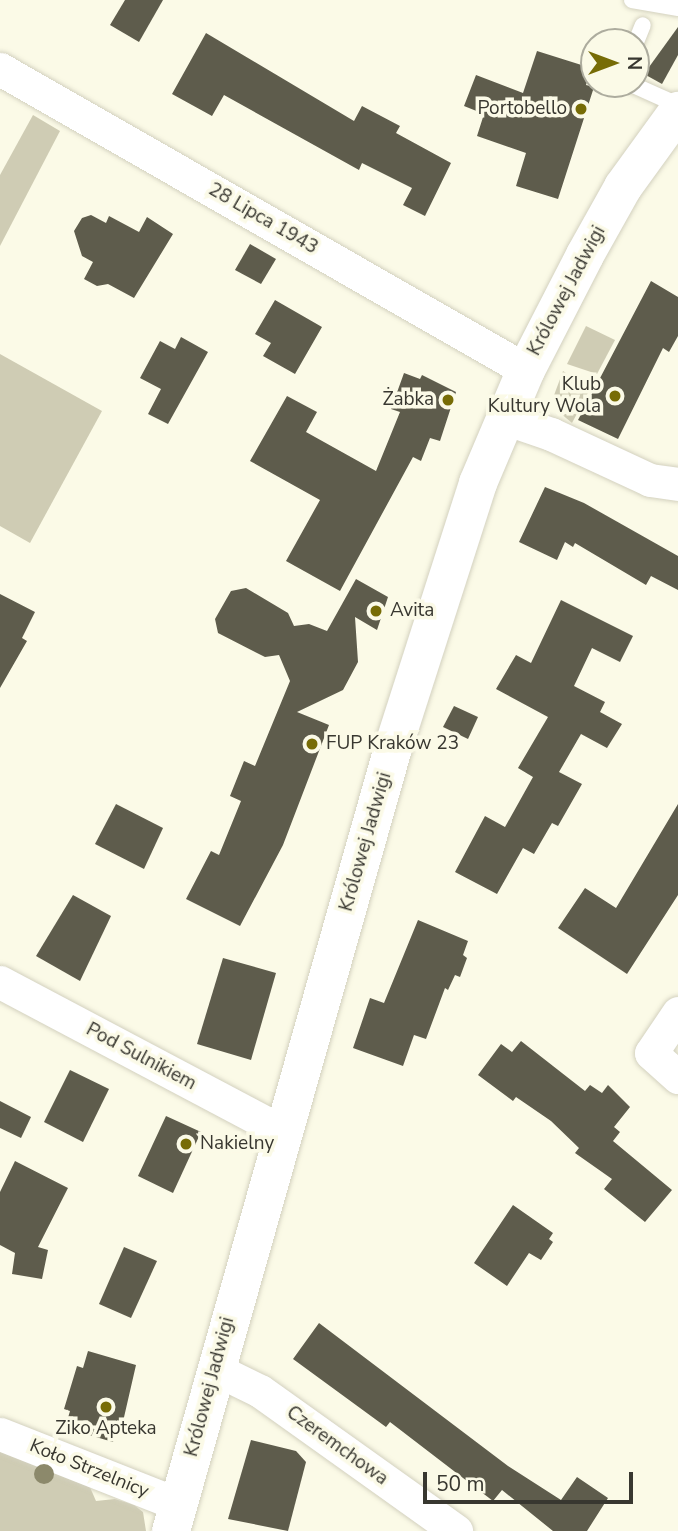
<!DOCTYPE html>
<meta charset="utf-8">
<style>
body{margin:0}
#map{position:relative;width:678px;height:1531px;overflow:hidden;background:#fbfae7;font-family:"Nunito Sans",sans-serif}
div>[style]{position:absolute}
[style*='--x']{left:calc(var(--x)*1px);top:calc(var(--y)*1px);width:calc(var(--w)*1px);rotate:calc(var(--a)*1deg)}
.green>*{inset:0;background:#cfccb4}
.building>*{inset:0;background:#5e5c4c}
.roads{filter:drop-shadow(0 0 2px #d3d1bf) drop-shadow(0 0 2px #d3d1bf)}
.service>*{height:16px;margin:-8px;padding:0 8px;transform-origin:8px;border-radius:8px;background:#fff}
.minor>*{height:33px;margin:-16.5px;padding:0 16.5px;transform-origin:16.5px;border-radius:16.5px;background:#fff}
.tertiary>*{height:38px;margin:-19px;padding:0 19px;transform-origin:19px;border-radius:19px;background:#fff}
.trees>*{width:20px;height:20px;margin:-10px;border-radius:50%;background:#8c896b}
.dots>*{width:19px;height:19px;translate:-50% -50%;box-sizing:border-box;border:4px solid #fbfae7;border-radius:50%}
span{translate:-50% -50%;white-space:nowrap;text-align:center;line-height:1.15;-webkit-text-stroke:7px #fbfae7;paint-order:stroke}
.poi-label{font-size:19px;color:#383730}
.right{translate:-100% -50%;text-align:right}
.left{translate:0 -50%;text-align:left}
.street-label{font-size:19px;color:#383730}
.north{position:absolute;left:580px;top:28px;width:70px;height:70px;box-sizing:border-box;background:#fbfae7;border:2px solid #adac9e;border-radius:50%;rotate:90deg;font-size:19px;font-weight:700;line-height:28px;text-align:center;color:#383730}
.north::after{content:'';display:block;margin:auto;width:24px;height:32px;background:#776c06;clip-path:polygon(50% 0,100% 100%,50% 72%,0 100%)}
.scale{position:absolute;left:423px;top:1472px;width:210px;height:32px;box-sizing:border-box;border:4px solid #383730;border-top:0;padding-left:9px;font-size:21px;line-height:24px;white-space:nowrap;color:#383730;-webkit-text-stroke:5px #fbfae7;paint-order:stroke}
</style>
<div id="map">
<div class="green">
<i style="clip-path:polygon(33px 115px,60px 131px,0 246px,0 175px)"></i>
<i style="clip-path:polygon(586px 326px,615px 340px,597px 374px,567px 364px)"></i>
<i style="clip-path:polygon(0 354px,102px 411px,30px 543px,0 526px)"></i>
<i style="clip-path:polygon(563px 371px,590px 389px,572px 423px,559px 412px,553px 398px)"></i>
<i style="clip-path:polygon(0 1443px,89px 1485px,96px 1501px,115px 1499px,134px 1505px,143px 1512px,146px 1531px,0 1531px)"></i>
</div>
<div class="building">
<i style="clip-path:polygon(125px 0,163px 0,139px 42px,110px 25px)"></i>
<i style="clip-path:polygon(678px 27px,678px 55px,662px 84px,644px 74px)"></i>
<i style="clip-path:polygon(206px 33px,354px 121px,362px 106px,400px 126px,396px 133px,451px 163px,425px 216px,403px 205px,412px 188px,362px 163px,359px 170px,224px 95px,212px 116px,172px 94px)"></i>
<i style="clip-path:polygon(537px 51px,591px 68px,586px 85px,594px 87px,558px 199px,516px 186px,526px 153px,477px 136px,484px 114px,464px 106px,476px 75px,523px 93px)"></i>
<i style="clip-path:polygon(91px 215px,106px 223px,109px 216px,139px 232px,147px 217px,173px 234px,134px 298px,108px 284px,97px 286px,84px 279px,93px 262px,82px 256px,74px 231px,82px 218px)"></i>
<i style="clip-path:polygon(250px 244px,276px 259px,261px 284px,235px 270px)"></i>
<i style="clip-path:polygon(651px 281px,678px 297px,678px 336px,669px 352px,663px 348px,618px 439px,578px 420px)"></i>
<i style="clip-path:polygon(275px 300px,322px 327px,295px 374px,263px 356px,271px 343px,255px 334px)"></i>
<i style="clip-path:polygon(181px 337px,208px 352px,168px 424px,148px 414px,161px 389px,140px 378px,160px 341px,175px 349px)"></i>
<i style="clip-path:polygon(404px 373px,420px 379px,422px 375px,456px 392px,440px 441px,430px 438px,421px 461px,413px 457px,340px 591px,286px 561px,320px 500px,250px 461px,287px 396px,317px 412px,306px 432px,376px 471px,400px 412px,391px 409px)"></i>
<i style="clip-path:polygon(545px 487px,584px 503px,678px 556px,678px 590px,651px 576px,646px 585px,575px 543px,573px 547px,565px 542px,557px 560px,519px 542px)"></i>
<i style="clip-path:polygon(356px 579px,388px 597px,377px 630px,355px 617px,358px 662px,343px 690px,297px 712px,329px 725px,283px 845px,240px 926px,186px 899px,211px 851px,219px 855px,241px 801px,230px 796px,244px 761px,255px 766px,290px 681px,279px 655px,265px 657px,218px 633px,215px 619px,231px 591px,246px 588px,288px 613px,294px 626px,309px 624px,327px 631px)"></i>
<i style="clip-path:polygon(0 594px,35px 612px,22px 638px,27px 641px,0 688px)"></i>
<i style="clip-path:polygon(561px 600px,633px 636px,620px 662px,592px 648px,574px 686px,605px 702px,600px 712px,622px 724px,607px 748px,581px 734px,559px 772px,582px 784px,558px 826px,552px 823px,534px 854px,523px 848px,497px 894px,455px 872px,485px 816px,505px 827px,533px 777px,518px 768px,548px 717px,496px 689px,516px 655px,531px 663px)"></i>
<i style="clip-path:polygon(454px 706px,478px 717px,468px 739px,443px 727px)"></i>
<i style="clip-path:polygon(116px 804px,163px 828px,144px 869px,95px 844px)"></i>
<i style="clip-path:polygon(678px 804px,678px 895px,627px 974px,558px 928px,585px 888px,616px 908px)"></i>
<i style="clip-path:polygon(73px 895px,111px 916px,80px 981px,36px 956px)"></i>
<i style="clip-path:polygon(418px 920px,468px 941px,463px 955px,467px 958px,460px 977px,455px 975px,448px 990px,445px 988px,426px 1039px,414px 1035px,403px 1066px,353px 1048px,370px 998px,384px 1003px)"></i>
<i style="clip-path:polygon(223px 958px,276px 973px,251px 1060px,197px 1044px)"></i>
<i style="clip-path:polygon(521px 1041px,585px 1091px,590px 1085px,602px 1093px,608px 1085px,630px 1107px,614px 1127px,620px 1132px,613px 1141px,672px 1190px,645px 1222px,604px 1189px,612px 1179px,575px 1153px,579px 1148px,551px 1121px,516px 1097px,513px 1101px,478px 1075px,501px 1044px,512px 1052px)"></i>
<i style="clip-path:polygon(70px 1070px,109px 1089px,83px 1142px,44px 1122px)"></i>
<i style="clip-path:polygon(0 1101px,31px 1117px,21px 1138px,0 1128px)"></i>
<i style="clip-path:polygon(166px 1116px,201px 1132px,173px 1193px,138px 1176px)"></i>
<i style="clip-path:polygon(15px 1161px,68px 1188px,38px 1247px,48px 1250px,42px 1279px,12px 1274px,15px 1253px,0 1245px,0 1192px)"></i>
<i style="clip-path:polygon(513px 1205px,553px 1233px,549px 1239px,553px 1242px,541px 1260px,529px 1253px,507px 1286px,474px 1263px)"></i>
<i style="clip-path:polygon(124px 1247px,157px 1261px,131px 1318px,99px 1304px)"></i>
<i style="clip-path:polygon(319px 1323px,508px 1466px,561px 1500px,577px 1477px,608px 1498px,587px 1531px,553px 1531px,502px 1490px,493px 1501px,390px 1422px,386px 1427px,293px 1359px)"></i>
<i style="clip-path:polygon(88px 1351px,136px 1365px,122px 1426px,118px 1425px,113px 1442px,65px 1428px,70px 1411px,64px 1409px,77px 1366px,83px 1368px)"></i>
<i style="clip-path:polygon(251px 1440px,296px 1451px,306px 1462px,288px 1531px,228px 1519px)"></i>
</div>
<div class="roads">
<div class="service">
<i style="--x:632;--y:0;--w:47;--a:9.9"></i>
<i style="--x:636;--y:42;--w:18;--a:-68"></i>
<i style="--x:631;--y:84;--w:51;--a:24.1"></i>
</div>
<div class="minor">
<i style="--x:0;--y:69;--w:606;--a:29.78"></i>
<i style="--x:504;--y:418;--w:50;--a:18.8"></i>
<i style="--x:551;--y:434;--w:109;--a:24.9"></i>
<i style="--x:650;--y:480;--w:28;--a:8"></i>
<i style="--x:0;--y:982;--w:319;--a:27.9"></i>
<i style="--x:678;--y:1013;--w:48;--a:124"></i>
<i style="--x:651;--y:1053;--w:36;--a:42"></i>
<i style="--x:215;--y:1369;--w:50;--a:26.1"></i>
<i style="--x:260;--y:1391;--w:241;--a:35.5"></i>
<i style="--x:0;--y:1434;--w:191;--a:21.5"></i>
</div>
<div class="tertiary">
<i style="--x:171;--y:1531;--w:814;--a:-74.17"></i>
<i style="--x:393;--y:748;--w:278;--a:-72.2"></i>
<i style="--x:478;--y:483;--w:123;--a:-67"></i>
<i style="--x:526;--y:370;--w:129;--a:-62.8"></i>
<i style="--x:585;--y:255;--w:78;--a:-60.8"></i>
<i style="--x:623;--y:187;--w:94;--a:-54.1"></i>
</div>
</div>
<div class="trees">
<i style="left:44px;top:1474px"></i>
</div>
<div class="dots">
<i style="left:581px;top:109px;background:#776c06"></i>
<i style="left:615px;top:396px;background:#776c06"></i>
<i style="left:448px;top:400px;background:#776c06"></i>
<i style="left:376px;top:611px;background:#776c06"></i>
<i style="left:312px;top:744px;background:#776c06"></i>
<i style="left:186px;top:1144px;background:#776c06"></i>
<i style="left:106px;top:1407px;background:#776c06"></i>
</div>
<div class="poi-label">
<span class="right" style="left:567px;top:109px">Portobello</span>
<span class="right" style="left:601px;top:396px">Klub<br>Kultury Wola</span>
<span class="right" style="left:434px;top:400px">Żabka</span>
<span class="left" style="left:390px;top:611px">Avita</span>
<span class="left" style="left:326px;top:744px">FUP Kraków 23</span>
<span class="left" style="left:200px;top:1144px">Nakielny</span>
<span style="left:106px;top:1429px">Ziko Apteka</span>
</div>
<div class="street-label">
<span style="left:263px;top:219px;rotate:30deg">28 Lipca 1943</span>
<span style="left:567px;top:291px;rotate:-62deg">Królowej Jadwigi</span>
<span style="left:366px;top:842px;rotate:-74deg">Królowej Jadwigi</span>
<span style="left:141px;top:1057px;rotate:28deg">Pod Sulnikiem</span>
<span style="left:210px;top:1387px;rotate:-75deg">Królowej Jadwigi</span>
<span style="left:337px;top:1446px;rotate:36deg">Czeremchowa</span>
<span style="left:89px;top:1469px;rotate:22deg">Koło Strzelnicy</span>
</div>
<div class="north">N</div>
<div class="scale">50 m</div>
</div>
